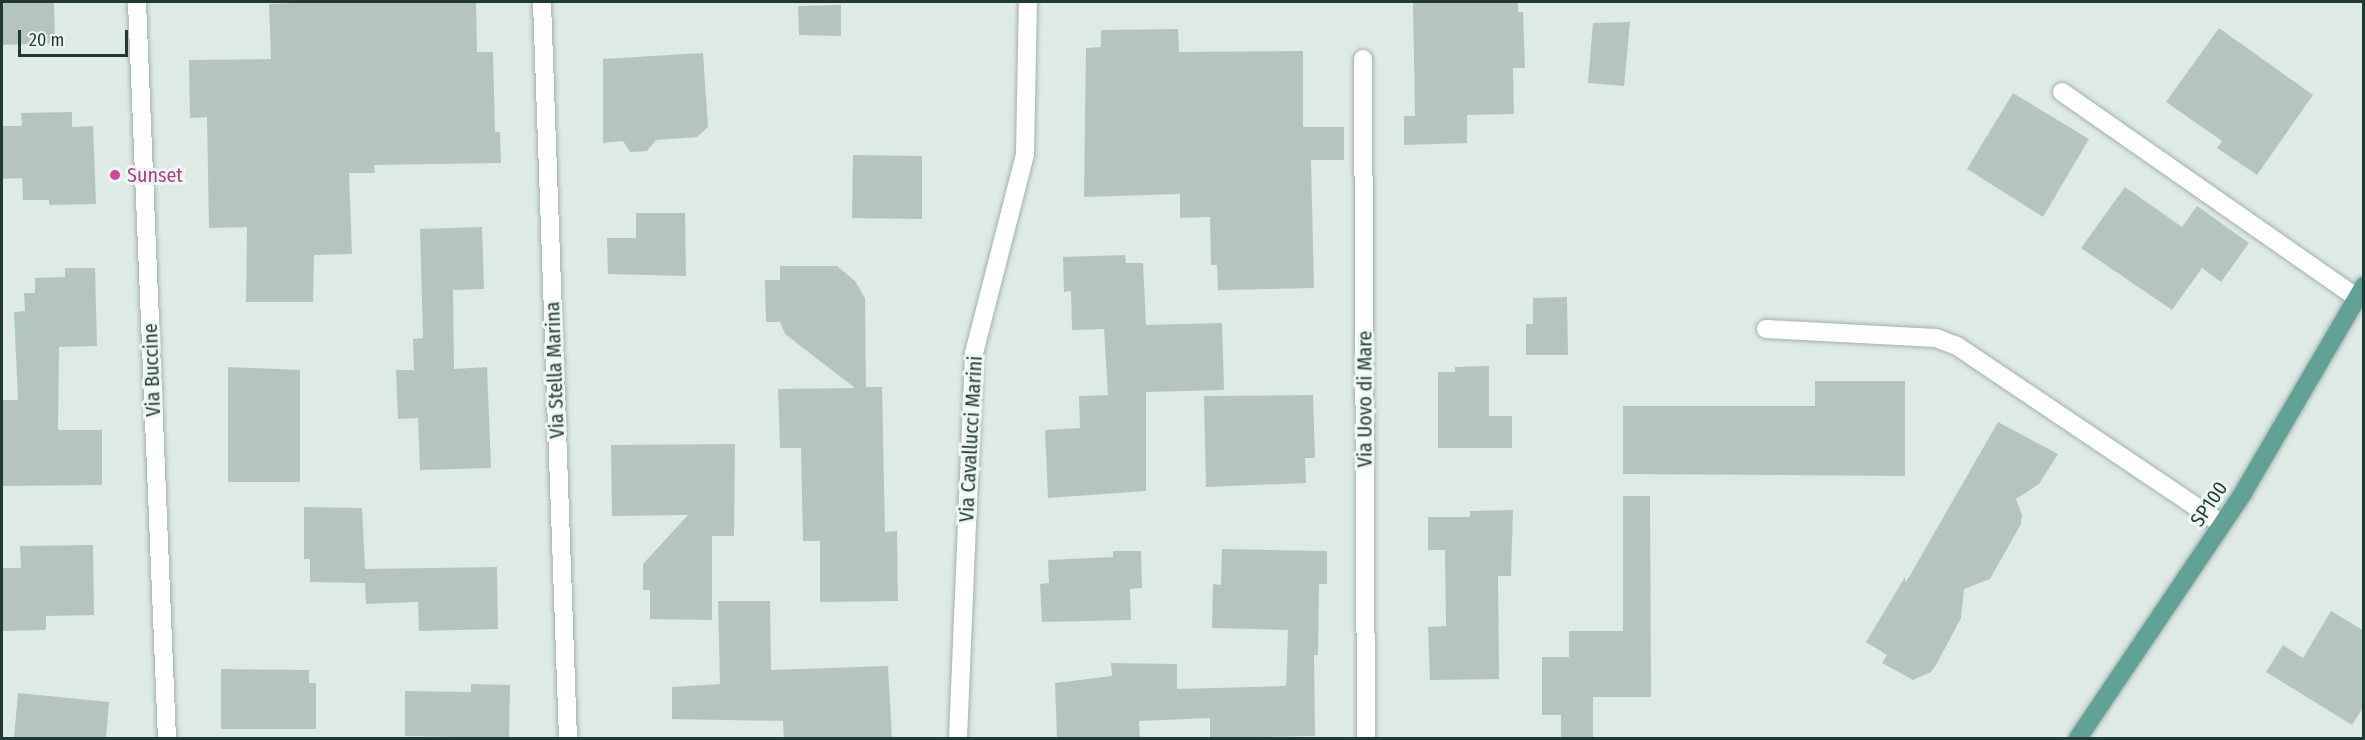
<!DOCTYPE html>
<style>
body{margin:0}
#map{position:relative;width:2365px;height:740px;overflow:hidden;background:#deeae6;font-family:"Fira Sans Condensed",sans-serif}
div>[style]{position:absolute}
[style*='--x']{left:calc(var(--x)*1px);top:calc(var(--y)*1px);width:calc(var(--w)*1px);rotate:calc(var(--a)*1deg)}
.building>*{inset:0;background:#b4c5bf}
.roads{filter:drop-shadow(0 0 2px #a1b2ad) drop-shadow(0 0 2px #a1b2ad)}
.minor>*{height:18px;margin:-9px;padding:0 9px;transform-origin:9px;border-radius:9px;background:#fff}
.major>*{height:18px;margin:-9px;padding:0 9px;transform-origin:9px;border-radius:9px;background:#61a196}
.dots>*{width:16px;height:16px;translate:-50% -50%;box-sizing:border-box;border:3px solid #eff7f3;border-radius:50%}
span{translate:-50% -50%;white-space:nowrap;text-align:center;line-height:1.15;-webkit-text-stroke:6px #eff7f3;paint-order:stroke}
.hotel-label{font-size:20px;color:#b23c85}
.left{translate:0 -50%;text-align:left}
.street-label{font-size:20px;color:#1f3a35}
.frame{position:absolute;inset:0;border:3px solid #1f3a35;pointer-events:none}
.scale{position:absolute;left:18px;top:30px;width:110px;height:27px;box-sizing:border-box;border:3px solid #1f3a35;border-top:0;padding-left:8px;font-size:18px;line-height:21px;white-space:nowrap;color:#1f3a35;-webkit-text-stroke:4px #eff7f3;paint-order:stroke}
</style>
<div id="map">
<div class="building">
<i style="clip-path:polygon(2px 2px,54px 2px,55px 43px,2px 45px)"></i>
<i style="clip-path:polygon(328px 2px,476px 2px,477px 52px,493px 52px,495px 132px,500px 132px,501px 163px,374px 165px,375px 173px,349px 173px,352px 254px,314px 255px,313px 302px,246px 302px,247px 227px,209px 228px,207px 117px,190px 118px,189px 60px,271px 59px,269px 4px)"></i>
<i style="clip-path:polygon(1413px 2px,1518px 2px,1518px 12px,1523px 12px,1525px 68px,1513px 68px,1514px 114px,1467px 115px,1467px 143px,1404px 145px,1404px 116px,1415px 116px)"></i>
<i style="clip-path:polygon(841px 5px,841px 36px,799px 35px,798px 6px)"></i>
<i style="clip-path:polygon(1630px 22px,1624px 86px,1588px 83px,1593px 23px)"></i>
<i style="clip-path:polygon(2219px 28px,2313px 95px,2257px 175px,2217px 148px,2222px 141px,2166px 102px)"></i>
<i style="clip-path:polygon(1178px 29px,1179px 52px,1303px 51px,1303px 127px,1344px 127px,1344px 160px,1311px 160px,1314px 288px,1218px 290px,1217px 265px,1211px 265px,1210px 217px,1180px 218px,1180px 194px,1084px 197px,1086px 48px,1101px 47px,1101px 30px)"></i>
<i style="clip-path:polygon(703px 53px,708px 127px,697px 137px,656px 140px,647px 151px,630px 152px,623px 141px,603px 143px,603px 59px)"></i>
<i style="clip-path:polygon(2013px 93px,2089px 139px,2043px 217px,1967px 169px)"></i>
<i style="clip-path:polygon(72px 112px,72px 127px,93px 126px,96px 204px,49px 205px,49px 200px,23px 200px,22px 178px,2px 179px,2px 126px,22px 126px,21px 113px)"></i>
<i style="clip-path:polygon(853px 155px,922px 156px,922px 219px,852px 218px)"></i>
<i style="clip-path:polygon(2125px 187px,2182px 227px,2197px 206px,2249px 243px,2221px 282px,2202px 268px,2172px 310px,2081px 248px)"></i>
<i style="clip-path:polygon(636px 213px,685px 213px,686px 276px,608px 274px,607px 238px,636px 238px)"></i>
<i style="clip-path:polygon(482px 227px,484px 289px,453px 290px,454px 369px,487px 367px,491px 468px,420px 470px,418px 418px,398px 419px,396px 370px,414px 370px,413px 339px,423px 338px,420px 229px)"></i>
<i style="clip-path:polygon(1125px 255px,1126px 263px,1143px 263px,1146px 325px,1222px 323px,1224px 390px,1146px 392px,1146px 491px,1048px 498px,1045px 430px,1080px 428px,1079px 396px,1108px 395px,1104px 329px,1072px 330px,1071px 291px,1064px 292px,1063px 257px)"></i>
<i style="clip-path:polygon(780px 266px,837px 266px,855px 281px,865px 298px,866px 387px,882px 387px,885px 532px,897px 531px,898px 601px,820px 602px,820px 541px,803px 541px,801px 448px,780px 448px,778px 389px,855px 388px,785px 334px,780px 322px,766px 322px,765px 280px,780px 280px)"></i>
<i style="clip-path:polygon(65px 268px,95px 268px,97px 346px,59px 347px,58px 430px,102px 430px,102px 485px,2px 486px,2px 400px,18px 400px,14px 312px,25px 311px,24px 293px,35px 293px,35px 278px,65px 277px)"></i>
<i style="clip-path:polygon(1567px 297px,1568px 355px,1526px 355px,1526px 324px,1533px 324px,1533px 298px)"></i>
<i style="clip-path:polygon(1489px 366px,1489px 416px,1512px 416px,1512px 448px,1438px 448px,1438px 372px,1455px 372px,1455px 367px)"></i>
<i style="clip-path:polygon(228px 367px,300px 370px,300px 482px,228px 482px)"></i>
<i style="clip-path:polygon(1815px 381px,1905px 381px,1905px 476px,1623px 474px,1623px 406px,1815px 406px)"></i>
<i style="clip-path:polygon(1313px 395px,1315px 458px,1305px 458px,1306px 483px,1206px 487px,1204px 396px)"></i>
<i style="clip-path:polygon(1998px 422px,2058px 454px,2039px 484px,2016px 499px,2022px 515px,2021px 524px,1990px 579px,1964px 589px,1961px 618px,1936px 665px,1931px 672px,1913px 680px,1882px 663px,1887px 655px,1866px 642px,1905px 577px,1905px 583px,1909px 577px)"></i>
<i style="clip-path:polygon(735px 444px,734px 536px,712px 536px,712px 620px,650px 619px,650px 590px,643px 590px,643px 564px,688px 515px,612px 516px,611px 445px)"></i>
<i style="clip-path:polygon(1623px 496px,1650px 496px,1651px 697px,1593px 697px,1593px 738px,1561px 738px,1561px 715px,1542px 715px,1542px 657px,1569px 657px,1569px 631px,1623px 631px)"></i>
<i style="clip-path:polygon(304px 507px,362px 508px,365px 569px,497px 567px,498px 629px,419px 631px,418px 602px,366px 604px,365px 583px,310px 582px,310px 559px,304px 559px)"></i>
<i style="clip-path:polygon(1513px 510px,1511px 576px,1498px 576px,1499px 679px,1430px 680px,1428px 627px,1446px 626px,1445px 550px,1428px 550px,1428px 517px,1470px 517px,1470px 511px)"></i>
<i style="clip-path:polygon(93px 545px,94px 615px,46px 616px,46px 630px,2px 631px,2px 568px,21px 568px,20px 546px)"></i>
<i style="clip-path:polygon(1222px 549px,1327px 551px,1327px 584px,1319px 584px,1318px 655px,1314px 655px,1315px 736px,1210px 738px,1210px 718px,1139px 721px,1140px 738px,1057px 738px,1055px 683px,1112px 676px,1111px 663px,1177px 664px,1177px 689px,1286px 686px,1288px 630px,1212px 628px,1213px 584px,1221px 585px)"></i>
<i style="clip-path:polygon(1113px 551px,1141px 551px,1142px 588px,1130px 589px,1131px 620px,1042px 622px,1040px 584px,1049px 583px,1048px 560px,1113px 557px)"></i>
<i style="clip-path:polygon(718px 601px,770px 601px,771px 670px,888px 666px,892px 738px,784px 738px,783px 721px,672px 719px,672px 687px,720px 684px)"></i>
<i style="clip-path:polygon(2331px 611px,2364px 631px,2364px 706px,2352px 725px,2266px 672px,2283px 645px,2303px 658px)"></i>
<i style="clip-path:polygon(221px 669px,309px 670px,309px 683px,316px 683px,316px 729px,221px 729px)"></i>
<i style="clip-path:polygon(471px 684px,510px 685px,509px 738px,405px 736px,405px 691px,471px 692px)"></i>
<i style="clip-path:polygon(18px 693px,109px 702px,106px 738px,14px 738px)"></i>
</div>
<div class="roads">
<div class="minor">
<i style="--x:137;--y:2;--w:737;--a:87.67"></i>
<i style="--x:542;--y:2;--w:736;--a:87.98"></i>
<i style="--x:1363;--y:59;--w:679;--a:89.75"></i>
<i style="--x:2062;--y:92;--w:360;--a:34.9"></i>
<i style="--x:1766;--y:329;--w:170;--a:3"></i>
<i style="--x:1936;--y:338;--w:22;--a:21"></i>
<i style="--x:1957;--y:346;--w:319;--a:33.9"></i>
<i style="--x:958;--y:738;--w:385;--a:-87.6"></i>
<i style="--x:974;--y:353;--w:205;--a:-75.6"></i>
<i style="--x:1025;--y:154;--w:152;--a:-88.9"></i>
</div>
<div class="major">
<i style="--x:2078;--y:738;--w:295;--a:-56"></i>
<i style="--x:2243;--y:493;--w:240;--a:-59.7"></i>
</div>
</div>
<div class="dots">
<i style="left:115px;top:175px;background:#d1479c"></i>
</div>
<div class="hotel-label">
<span class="left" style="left:127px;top:175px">Sunset</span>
</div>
<div class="street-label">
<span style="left:152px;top:370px;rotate:-92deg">Via Buccine</span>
<span style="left:555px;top:370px;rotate:-92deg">Via Stella Marina</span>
<span style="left:1365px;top:399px;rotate:-90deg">Via Uovo di Mare</span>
<span style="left:971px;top:439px;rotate:-87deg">Via Cavallucci Marini</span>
<span style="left:2209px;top:504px;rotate:-56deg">SP100</span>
</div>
<div class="frame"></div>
<div class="scale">20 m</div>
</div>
